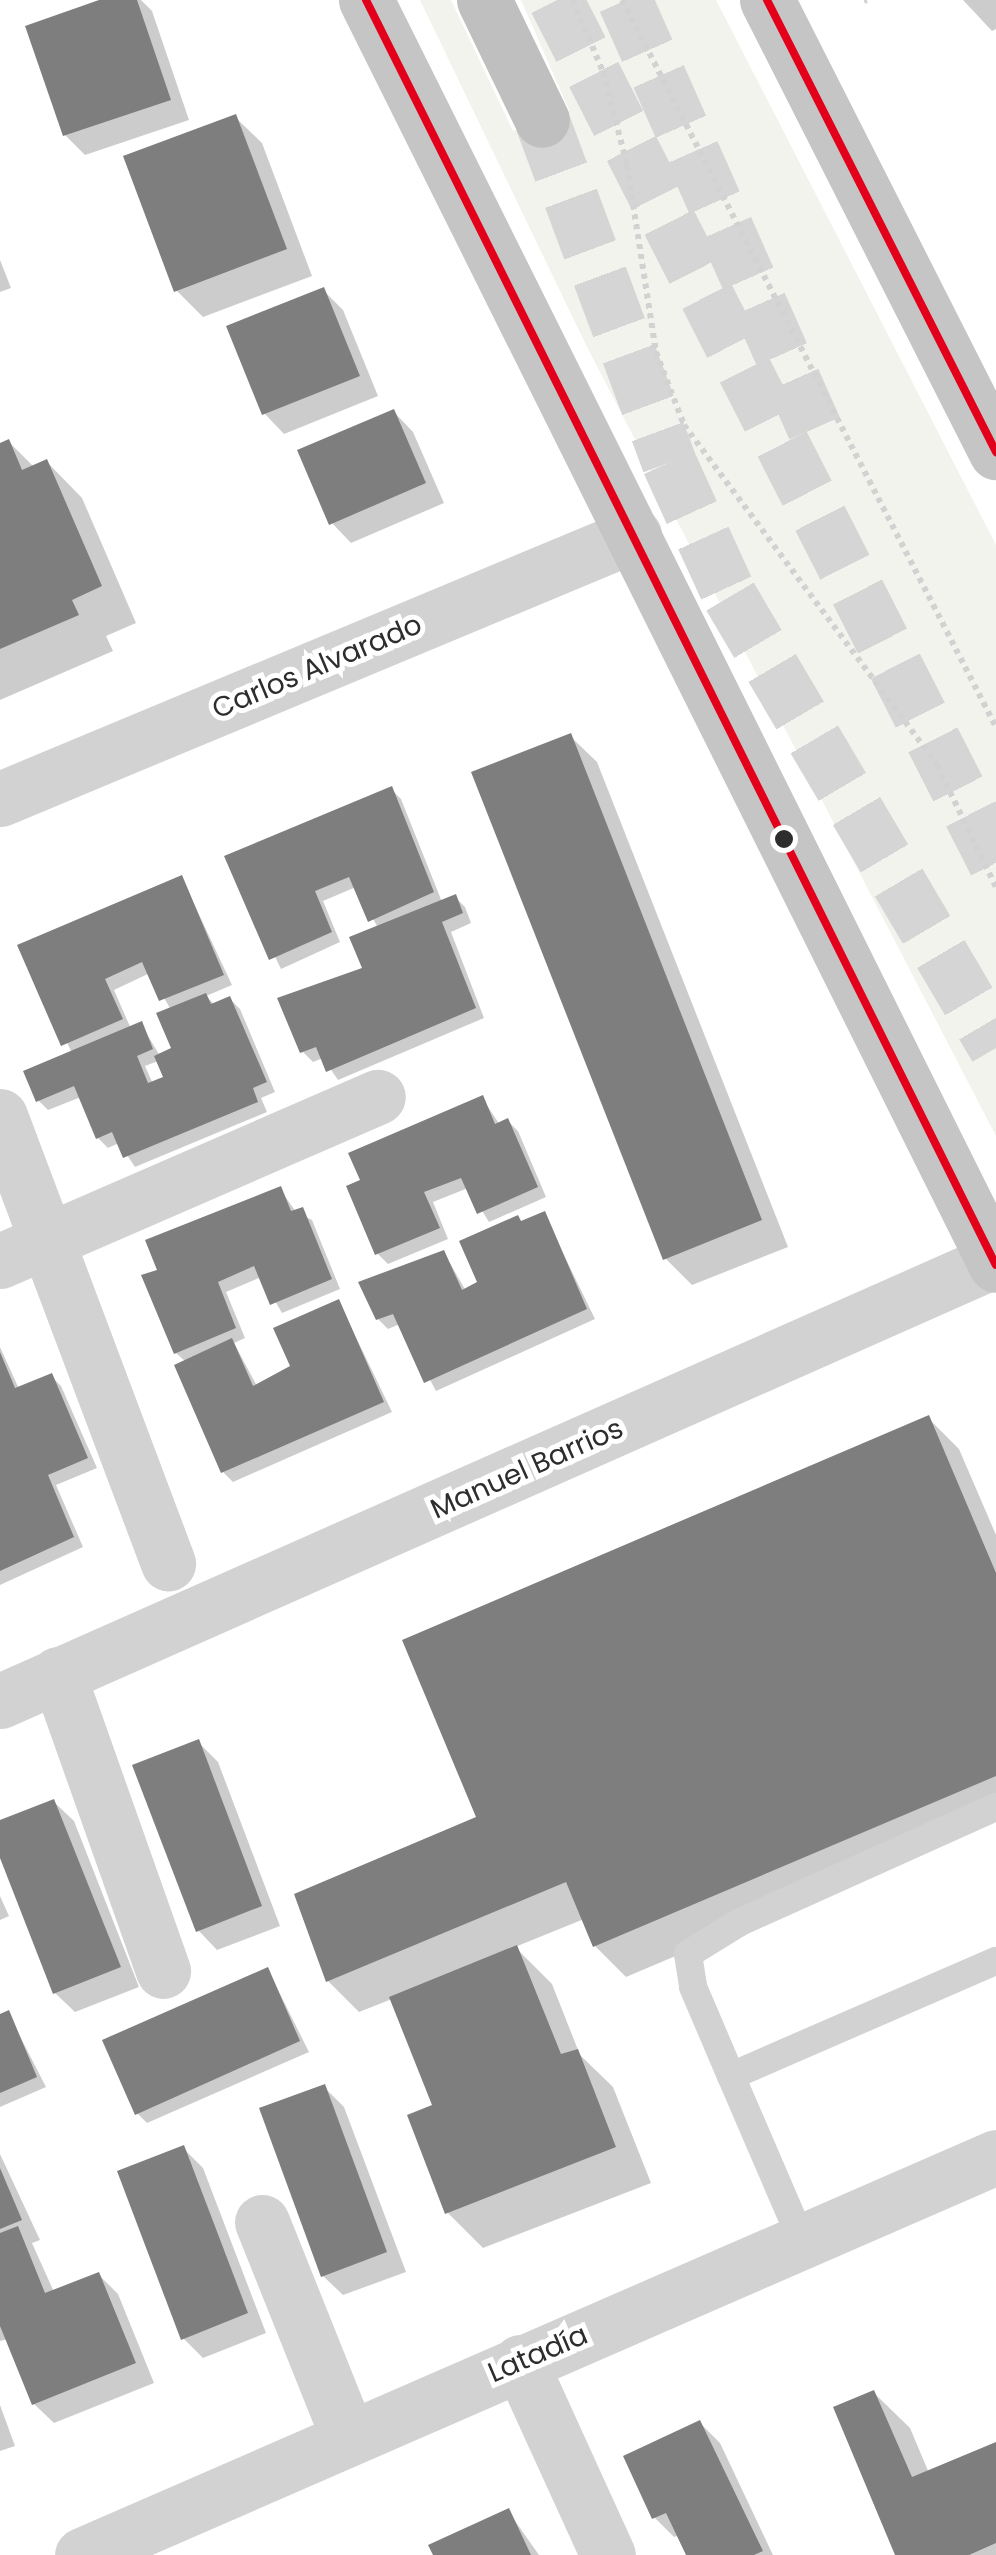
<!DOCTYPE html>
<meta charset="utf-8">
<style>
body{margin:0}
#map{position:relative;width:996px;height:2555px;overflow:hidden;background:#fff;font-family:Poppins,sans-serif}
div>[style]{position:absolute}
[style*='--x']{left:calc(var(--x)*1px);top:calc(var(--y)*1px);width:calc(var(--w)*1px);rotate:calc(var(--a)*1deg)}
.green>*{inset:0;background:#f1f3ec}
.shadow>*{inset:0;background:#0003}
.building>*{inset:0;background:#7e7e7e}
.motorway-tunnel>*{height:55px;margin-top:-27.5px;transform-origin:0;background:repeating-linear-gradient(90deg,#d5d5d5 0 55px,transparent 0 83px)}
.path>*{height:6px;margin-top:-3px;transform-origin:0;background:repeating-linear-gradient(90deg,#d2d2d2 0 5px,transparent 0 10px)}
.service>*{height:28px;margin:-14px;padding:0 14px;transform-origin:14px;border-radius:14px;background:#d2d2d2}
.minor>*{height:55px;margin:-27.5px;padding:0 27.5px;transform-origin:27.5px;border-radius:27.5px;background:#d2d2d2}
.tertiary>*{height:55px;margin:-27.5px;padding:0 27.5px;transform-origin:27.5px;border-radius:27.5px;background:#d2d2d2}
.primary>*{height:55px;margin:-27.5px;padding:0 27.5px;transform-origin:27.5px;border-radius:27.5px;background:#c5c5c5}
.motorway>*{height:55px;margin:-27.5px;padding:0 27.5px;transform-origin:27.5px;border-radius:27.5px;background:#bfbfbf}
.bus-1>*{height:8px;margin:-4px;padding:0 4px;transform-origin:4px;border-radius:4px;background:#e2001a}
.dots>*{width:28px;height:28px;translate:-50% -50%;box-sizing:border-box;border:5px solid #fff;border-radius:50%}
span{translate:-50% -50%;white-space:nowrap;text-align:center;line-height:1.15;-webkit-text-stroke:10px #fff;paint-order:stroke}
.street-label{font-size:28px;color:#2d2d2d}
</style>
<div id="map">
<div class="green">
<i style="clip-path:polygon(420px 0,451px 0,513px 131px,569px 110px,521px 0,716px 0,996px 545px,996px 1136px,586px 345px)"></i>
</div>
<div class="shadow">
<i style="clip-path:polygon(107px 0,141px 0,152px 11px,189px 120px,85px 155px,65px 135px)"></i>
<i style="clip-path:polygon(963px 0,996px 0,996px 29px,992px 31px)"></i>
<i style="clip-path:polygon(235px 117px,262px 143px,312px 276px,203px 317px,176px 290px)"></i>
<i style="clip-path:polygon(0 260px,11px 288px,0 292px)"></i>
<i style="clip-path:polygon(323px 290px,343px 310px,378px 396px,284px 434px,265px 414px)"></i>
<i style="clip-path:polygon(394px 412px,413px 432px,444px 503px,351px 543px,332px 523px)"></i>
<i style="clip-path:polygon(9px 442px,34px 467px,47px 462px,82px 498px,136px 623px,106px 636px,113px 651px,0 700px,0 445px)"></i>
<i style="clip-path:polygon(570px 736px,597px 762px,788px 1247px,692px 1285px,665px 1258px)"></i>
<i style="clip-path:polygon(391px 789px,401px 799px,442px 902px,455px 897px,465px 907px,471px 923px,451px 932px,484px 1018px,338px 1080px,323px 1058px,313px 1062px,303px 1052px,365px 969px,378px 928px,356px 887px,323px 901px,340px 942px,281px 969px,228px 858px)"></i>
<i style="clip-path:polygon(evenodd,182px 878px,232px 985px,206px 996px,215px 1005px,230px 999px,240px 1009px,275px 1092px,261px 1098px,267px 1112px,135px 1167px,119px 1143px,108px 1148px,98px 1138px,81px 1097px,48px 1110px,38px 1100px,72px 1053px,21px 946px,182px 878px,150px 973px,171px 1010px,175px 1050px,160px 1056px,141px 1024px,131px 1029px,114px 990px,150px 973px,182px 878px,158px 1061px,166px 1078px,153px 1084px,145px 1066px,158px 1061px)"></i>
<i style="clip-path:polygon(482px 1098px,500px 1125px,508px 1121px,518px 1131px,546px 1197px,489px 1222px,468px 1188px,433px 1202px,448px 1239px,388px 1264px,378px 1254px)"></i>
<i style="clip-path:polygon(280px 1189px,296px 1212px,312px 1220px,340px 1289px,282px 1313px,261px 1277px,226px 1292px,245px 1338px,234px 1343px,257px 1386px,293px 1368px,339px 1302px,392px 1412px,233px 1482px,223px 1472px,186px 1362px,176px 1353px,160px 1272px)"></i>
<i style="clip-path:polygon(544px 1214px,595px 1319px,436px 1391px,400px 1324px,388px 1329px,378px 1319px,444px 1253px,466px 1291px,481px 1283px,518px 1218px,523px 1223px)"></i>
<i style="clip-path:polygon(0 1347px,19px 1389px,51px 1376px,61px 1386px,97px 1468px,56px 1485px,83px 1547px,0 1585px)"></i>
<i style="clip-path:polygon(928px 1418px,959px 1449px,996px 1535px,996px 1820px,626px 1977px,595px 1946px,584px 1919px,515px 1947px,552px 1984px,580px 2055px,613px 2087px,651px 2183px,483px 2248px,447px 2212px,436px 2107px,392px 1999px,359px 2012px,328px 1981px,479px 1818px)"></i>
<i style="clip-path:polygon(198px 1742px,218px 1762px,280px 1926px,217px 1950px,198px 1930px)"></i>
<i style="clip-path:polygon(54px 1802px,74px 1821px,139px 1987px,75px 2012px,55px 1993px,0 1851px,0 1823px)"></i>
<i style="clip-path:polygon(0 1896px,9px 1916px,0 1920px)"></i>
<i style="clip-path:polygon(268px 1970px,309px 2052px,147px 2123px,137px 2113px)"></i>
<i style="clip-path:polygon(8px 2013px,46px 2087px,0 2107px,0 2017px)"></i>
<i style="clip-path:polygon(324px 2087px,344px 2107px,406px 2272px,343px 2295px,323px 2276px)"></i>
<i style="clip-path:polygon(183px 2148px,203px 2168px,266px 2333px,203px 2358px,183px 2338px)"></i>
<i style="clip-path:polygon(0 2154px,40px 2240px,32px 2243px,54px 2292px,98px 2274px,118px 2294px,154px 2383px,54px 2423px,34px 2404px,8px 2339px,0 2341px)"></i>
<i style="clip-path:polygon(874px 2393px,910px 2428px,929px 2473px,996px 2445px,996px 2555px,898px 2555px)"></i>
<i style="clip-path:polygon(0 2405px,15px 2446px,0 2451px)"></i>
<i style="clip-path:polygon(700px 2423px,720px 2443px,773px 2555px,689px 2555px,680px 2535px,674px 2537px,654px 2517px)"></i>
<i style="clip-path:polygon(508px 2511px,539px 2555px,435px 2555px)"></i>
</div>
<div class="building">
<i style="clip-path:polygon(99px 0,137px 0,171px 100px,63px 136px,25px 26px)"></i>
<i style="clip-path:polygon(236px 114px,287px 249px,174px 292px,123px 156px)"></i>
<i style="clip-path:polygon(324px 287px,360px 376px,262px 415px,226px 326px)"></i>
<i style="clip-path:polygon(394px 409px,426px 483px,329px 525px,297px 450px)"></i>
<i style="clip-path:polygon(9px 439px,22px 470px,47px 459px,102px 586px,72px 600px,79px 615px,0 649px,0 443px)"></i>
<i style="clip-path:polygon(571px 733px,762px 1220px,663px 1260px,471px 772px)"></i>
<i style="clip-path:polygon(392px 786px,434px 892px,368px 922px,349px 877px,315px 891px,332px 932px,269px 960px,224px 856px)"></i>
<i style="clip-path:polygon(182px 875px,224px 975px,159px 1001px,142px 962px,105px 979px,123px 1019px,61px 1046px,17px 945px)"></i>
<i style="clip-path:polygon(456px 894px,463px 913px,442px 922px,476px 1008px,326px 1072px,316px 1047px,300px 1053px,277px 998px,362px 968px,349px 937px)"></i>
<i style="clip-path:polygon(206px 993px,211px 1004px,230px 996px,267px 1082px,253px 1088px,258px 1102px,123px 1158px,112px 1132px,96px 1139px,74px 1086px,36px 1102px,23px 1071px,142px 1021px,153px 1049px,137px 1056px,148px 1083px,163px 1077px,154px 1056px,171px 1048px,156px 1013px)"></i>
<i style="clip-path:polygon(483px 1095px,495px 1124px,508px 1118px,538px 1187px,477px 1214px,461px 1178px,424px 1192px,440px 1228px,375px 1255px,346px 1186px,360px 1180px,348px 1153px)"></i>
<i style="clip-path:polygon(281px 1186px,291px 1211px,303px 1207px,332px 1279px,270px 1305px,254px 1266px,218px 1282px,236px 1328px,174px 1354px,141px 1275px,157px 1270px,145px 1240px)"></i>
<i style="clip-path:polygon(545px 1211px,587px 1309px,424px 1383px,393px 1314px,376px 1320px,358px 1282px,444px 1250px,462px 1290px,477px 1282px,459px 1241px,518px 1215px,521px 1221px)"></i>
<i style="clip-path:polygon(339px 1299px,384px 1402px,221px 1473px,174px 1365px,232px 1338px,253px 1386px,290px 1366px,273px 1328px)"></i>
<i style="clip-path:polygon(0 1352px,15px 1388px,52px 1373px,88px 1458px,48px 1475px,74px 1537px,0 1571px)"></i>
<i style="clip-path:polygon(929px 1415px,996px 1573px,996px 1776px,593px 1947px,566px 1882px,326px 1982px,294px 1894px,476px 1817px,402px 1640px)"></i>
<i style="clip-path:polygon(199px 1739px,262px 1906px,196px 1932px,132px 1765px)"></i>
<i style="clip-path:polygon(54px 1799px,121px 1967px,53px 1994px,0 1858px,0 1820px)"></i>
<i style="clip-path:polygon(517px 1945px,561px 2054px,578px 2049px,616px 2147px,445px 2214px,407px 2115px,432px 2105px,389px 1997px)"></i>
<i style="clip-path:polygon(268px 1967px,300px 2041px,135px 2115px,102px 2040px)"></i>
<i style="clip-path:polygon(9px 2010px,37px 2077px,0 2093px,0 2014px)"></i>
<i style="clip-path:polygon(325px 2084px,387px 2252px,321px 2277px,259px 2108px)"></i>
<i style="clip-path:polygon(184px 2145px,248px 2313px,181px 2340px,117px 2171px)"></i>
<i style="clip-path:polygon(0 2168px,22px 2220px,0 2229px)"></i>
<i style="clip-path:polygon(18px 2226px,45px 2293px,99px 2272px,136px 2363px,32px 2405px,0 2326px,0 2233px)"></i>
<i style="clip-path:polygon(874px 2390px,912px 2477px,996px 2442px,996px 2543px,969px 2555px,895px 2555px,833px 2407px)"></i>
<i style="clip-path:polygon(700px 2420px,763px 2551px,754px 2555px,686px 2555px,666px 2513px,652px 2519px,623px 2456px)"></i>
<i style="clip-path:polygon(509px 2508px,531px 2555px,433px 2555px,428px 2545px)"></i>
</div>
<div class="motorway-tunnel">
<i style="--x:556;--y:0;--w:969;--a:62.99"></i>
<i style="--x:625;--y:0;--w:468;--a:66.1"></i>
<i style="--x:542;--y:120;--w:365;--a:69.6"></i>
<i style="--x:669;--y:462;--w:147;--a:65.5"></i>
<i style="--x:730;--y:596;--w:524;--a:59.47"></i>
</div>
<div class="path">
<i style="--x:573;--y:0;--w:78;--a:67.4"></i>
<i style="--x:603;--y:72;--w:96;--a:75.5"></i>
<i style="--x:627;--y:165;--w:189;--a:81.2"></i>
<i style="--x:656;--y:352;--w:78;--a:69"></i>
<i style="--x:684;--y:425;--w:424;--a:53.3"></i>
<i style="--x:937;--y:765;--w:136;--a:64.2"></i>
<i style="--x:622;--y:0;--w:818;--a:62.78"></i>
<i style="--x:864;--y:1;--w:3;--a:-18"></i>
</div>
<div class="service">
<i style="--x:996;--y:1807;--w:281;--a:155.8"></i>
<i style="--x:740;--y:1922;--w:61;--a:148.4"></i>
<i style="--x:688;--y:1954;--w:33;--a:81"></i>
<i style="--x:693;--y:1987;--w:97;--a:66.9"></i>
<i style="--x:731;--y:2076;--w:289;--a:-23.5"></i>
<i style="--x:731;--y:2076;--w:180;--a:66.7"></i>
</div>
<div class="minor">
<i style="--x:0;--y:799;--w:687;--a:-22.61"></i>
<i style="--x:0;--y:1116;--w:478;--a:69.4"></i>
<i style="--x:0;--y:1261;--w:412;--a:-23.5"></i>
<i style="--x:58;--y:1674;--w:315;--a:70.5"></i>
<i style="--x:0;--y:1701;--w:1087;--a:-23.88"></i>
<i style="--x:262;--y:2222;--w:232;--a:68.2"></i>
<i style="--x:520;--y:2362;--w:212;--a:65.5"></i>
</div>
<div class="tertiary">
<i style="--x:82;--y:2555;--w:997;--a:-23.53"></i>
</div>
<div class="primary">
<i style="--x:366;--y:0;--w:1413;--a:63.53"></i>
<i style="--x:767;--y:0;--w:507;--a:63.13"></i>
</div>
<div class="motorway">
<i style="--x:484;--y:0;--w:133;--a:64.2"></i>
</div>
<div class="bus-1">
<i style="--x:366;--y:0;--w:1413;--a:63.53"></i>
<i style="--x:767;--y:0;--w:507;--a:63.13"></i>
</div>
<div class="dots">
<i style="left:784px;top:839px;background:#2d2d2d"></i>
</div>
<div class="street-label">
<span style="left:317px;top:667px;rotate:-23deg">Carlos Alvarado</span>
<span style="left:527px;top:1469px;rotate:-24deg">Manuel Barrios</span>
<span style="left:538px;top:2354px;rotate:-23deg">Latadía</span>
</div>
</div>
